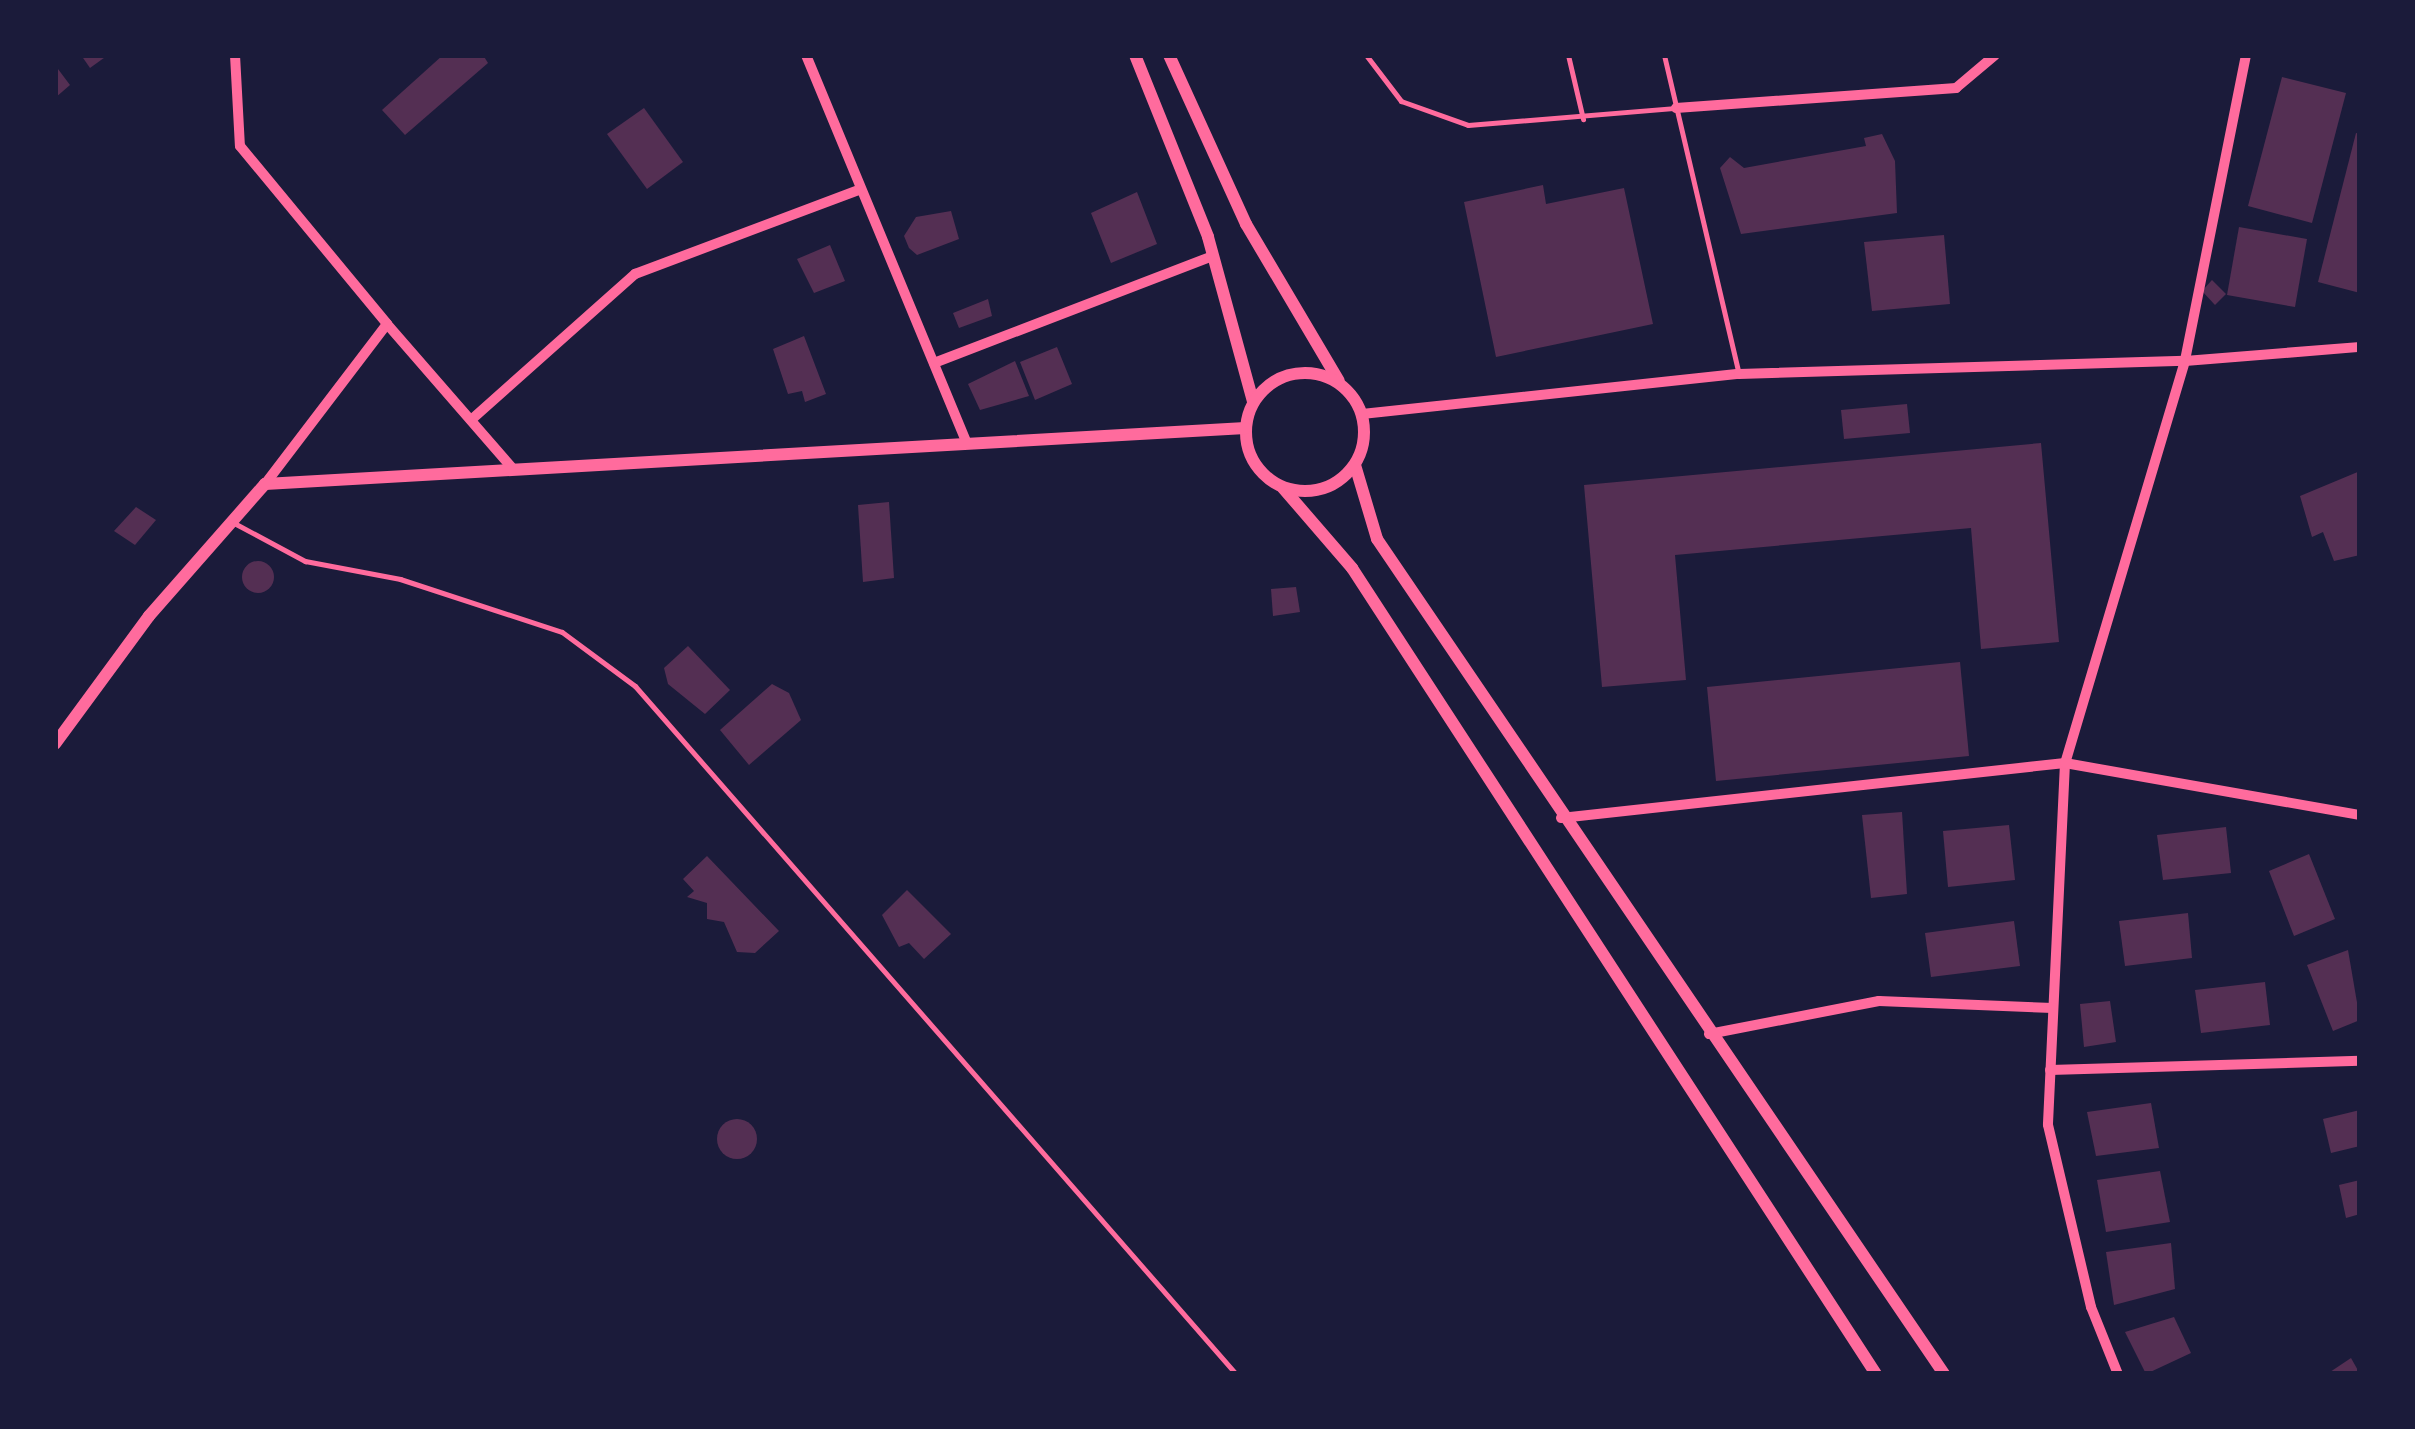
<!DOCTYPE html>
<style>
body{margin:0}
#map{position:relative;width:2415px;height:1429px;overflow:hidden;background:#1b1b3a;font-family:Lato,sans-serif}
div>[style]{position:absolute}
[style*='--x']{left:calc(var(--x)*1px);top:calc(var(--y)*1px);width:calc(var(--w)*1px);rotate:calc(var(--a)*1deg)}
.building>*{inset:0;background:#542f53}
.round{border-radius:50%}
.service>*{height:5px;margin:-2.5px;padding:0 2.5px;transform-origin:2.5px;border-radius:2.5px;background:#ff6b9d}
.minor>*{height:10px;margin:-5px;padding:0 5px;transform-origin:5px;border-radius:5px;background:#ff6b9d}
.tertiary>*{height:12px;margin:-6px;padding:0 6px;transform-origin:6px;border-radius:6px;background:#ff6b9d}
.tertiary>.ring{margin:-6px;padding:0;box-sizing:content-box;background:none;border:12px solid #ff6b9d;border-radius:50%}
span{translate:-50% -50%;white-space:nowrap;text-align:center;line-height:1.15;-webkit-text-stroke:8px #1b1b3a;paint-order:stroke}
.frame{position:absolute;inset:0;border:58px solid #1b1b3a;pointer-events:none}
</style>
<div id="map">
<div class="building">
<i style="clip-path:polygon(81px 55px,108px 55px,90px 68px)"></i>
<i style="clip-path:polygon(443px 55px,483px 55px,488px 63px,405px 135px,382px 110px)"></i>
<i style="clip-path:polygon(55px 65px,70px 85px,55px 98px)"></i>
<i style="clip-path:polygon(2282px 77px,2346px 93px,2312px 223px,2248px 206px)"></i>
<i style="clip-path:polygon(644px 108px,683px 162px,647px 189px,607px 134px)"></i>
<i style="clip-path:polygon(2356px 133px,2360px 134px,2360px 293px,2318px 282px)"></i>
<i style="clip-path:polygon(1882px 134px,1895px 161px,1897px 213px,1741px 234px,1720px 168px,1730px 157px,1744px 168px,1866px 146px,1864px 138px)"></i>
<i style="clip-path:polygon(1543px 185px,1546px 204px,1624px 188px,1653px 324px,1496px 357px,1464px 202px)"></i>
<i style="clip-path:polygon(1137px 192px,1157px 244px,1111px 263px,1091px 213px)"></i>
<i style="clip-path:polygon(951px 211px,959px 239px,917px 255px,909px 248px,904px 236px,916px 217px)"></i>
<i style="clip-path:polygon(2239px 227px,2307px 239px,2295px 307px,2227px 295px)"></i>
<i style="clip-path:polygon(1944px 235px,1950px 304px,1872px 311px,1864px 242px)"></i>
<i style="clip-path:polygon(830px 245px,845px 281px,814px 293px,797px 259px)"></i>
<i style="clip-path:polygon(2212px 280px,2226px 294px,2215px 305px,2202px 291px)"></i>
<i style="clip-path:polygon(988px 299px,992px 316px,959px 328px,953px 313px)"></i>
<i style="clip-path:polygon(804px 336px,826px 394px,805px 402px,802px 391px,788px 394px,773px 349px)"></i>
<i style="clip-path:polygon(1057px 347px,1072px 384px,1035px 400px,1020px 362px)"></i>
<i style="clip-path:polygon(1015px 361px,1029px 396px,980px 410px,968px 384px)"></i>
<i style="clip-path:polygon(1907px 404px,1910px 433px,1844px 439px,1841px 410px)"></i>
<i style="clip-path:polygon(2041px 443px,2059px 642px,1981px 649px,1971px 528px,1675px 555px,1686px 680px,1602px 687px,1584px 485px)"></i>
<i style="clip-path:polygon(2360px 471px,2360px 555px,2334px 561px,2323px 532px,2312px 537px,2300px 496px)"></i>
<i style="clip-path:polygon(889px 502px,894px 578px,863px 582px,858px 505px)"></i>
<i style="clip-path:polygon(136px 507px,156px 520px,135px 545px,114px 531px)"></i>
<i class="round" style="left:242px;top:561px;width:32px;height:32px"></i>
<i style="clip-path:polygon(1296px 587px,1300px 612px,1273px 616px,1271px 589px)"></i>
<i style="clip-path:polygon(688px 646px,730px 690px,705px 714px,668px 684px,664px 668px)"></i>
<i style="clip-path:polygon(1960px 662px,1969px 756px,1716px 781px,1707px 687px)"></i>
<i style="clip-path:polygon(772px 684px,789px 693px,801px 720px,749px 765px,720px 730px)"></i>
<i style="clip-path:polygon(1902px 812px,1907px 894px,1871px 898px,1862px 815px)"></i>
<i style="clip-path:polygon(2009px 825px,2015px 880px,1948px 887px,1943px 831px)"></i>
<i style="clip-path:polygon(2226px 827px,2231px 873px,2163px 880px,2157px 835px)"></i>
<i style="clip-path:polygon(2309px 854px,2335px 919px,2294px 936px,2269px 871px)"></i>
<i style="clip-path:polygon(707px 856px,779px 931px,755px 953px,737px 952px,724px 922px,707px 919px,707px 903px,687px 897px,694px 891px,683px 879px)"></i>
<i style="clip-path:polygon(907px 890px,951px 934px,924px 959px,909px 943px,899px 947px,882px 915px)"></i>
<i style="clip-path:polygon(2188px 913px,2192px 958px,2125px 966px,2119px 921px)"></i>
<i style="clip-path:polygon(2014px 921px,2020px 966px,1931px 977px,1925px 933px)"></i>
<i style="clip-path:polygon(2348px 950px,2360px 1020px,2333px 1031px,2307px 965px)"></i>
<i style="clip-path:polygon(2265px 982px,2270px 1025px,2201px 1033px,2195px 990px)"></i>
<i style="clip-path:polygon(2110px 1001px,2116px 1042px,2084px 1047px,2080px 1004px)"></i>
<i style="clip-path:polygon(2151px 1103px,2159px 1148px,2096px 1156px,2087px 1112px)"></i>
<i style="clip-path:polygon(2360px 1110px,2360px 1146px,2331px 1153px,2323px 1119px)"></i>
<i class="round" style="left:717px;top:1119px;width:40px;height:40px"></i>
<i style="clip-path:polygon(2160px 1171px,2170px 1222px,2106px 1232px,2097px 1180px)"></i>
<i style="clip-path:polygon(2360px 1180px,2360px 1214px,2346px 1218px,2339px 1185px)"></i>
<i style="clip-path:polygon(2171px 1243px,2175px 1289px,2114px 1305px,2106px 1252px)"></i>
<i style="clip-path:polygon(2174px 1317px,2191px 1353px,2146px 1374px,2125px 1332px)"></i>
<i style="clip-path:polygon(2351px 1358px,2360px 1374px,2327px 1374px)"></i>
</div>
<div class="service">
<i style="--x:1366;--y:55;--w:58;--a:52.7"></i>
<i style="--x:1401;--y:101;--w:71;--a:19.7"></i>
<i style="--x:1468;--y:125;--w:209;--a:-4.7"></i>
<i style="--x:1568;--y:55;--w:66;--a:76.8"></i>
<i style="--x:1664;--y:55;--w:325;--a:76.8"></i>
<i style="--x:234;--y:523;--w:81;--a:28.2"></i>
<i style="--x:305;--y:561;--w:97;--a:10.7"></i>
<i style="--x:400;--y:579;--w:170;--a:18.1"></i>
<i style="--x:562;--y:632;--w:91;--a:36.5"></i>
<i style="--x:635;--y:686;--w:914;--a:48.86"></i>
</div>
<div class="minor">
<i style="--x:235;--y:55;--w:91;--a:86.9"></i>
<i style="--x:240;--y:146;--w:231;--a:50.4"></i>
<i style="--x:387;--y:324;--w:201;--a:127.3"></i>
<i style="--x:806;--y:55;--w:421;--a:67.5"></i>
<i style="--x:2246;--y:55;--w:312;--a:101.3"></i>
<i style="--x:2185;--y:361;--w:176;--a:-4.6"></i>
<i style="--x:1676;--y:108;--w:281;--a:-4.1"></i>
<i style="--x:1956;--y:88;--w:51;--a:-40.2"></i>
<i style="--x:387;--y:324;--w:192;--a:49"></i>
<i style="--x:934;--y:363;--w:299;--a:-21"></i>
<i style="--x:1362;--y:414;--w:379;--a:-6.1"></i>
<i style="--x:1739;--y:374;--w:446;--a:-1.7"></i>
<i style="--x:2185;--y:361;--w:420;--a:106.6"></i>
<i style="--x:2065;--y:763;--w:362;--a:92.7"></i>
<i style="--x:2048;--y:1125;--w:187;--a:76.7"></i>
<i style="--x:2091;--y:1307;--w:72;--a:68.1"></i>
<i style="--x:471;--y:420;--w:220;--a:-41.7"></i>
<i style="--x:635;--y:274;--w:241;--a:-20.6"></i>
<i style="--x:1561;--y:818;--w:507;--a:-6.23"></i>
<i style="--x:2065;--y:763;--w:300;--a:10"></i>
<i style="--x:1709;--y:1034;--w:173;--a:-11"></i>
<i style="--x:1879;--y:1001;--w:174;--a:2.3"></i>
<i style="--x:2050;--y:1070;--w:310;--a:-1.7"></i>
</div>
<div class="tertiary">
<i style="--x:1135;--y:55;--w:196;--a:68.1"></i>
<i style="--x:1208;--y:237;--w:171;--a:74.7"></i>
<i style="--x:1169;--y:55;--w:186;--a:65.5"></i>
<i style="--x:1246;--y:224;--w:182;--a:59.4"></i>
<i class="ring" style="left:1246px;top:373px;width:106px;height:106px"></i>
<i style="--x:1355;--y:465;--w:77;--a:73.4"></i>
<i style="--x:1377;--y:539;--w:1009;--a:55.82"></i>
<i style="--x:1283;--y:488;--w:106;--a:49.2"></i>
<i style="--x:1352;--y:568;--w:961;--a:56.97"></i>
<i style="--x:55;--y:744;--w:159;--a:-53.7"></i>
<i style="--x:149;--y:616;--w:176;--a:-48.7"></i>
<i style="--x:265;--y:484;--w:982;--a:-3.27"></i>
</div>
<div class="frame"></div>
</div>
